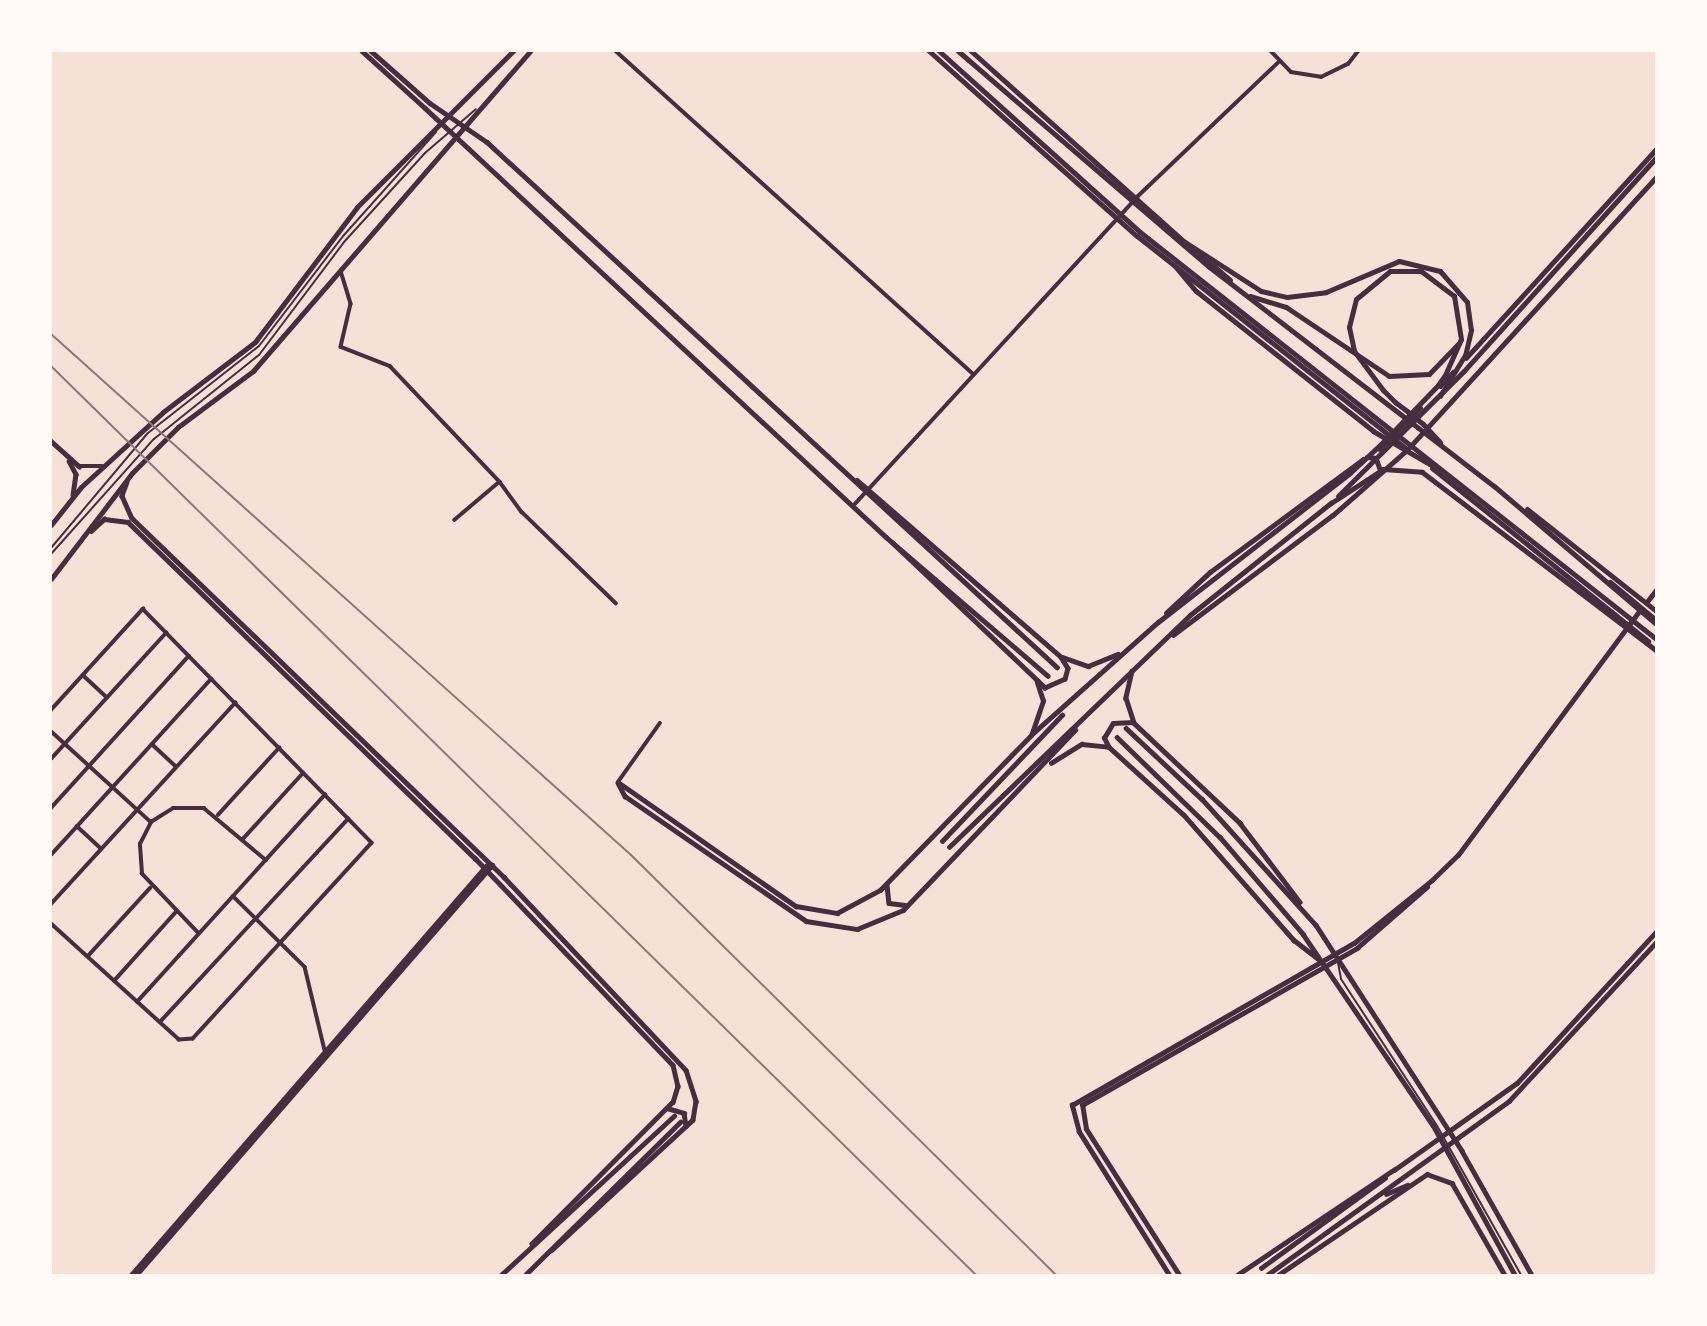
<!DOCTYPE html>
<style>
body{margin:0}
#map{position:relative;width:1707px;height:1326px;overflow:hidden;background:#f7e1d7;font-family:Karla,sans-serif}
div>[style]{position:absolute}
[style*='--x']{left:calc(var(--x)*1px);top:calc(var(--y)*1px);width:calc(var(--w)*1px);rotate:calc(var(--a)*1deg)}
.service>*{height:2px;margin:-1px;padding:0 1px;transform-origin:1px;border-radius:1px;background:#4a2c40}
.minor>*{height:3.5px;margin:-1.75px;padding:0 1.75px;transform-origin:1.75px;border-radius:1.75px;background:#4a2c40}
.tertiary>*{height:4.5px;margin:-2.25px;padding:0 2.25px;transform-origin:2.25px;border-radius:2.25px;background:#4a2c40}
.secondary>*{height:4.5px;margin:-2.25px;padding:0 2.25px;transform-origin:2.25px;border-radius:2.25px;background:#4a2c40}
.primary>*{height:5px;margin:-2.5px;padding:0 2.5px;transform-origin:2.5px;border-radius:2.5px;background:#4a2c40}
.trunk>*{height:5px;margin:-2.5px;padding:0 2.5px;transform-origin:2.5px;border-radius:2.5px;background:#4a2c40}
.rail>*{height:2px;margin:-1px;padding:0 1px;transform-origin:1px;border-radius:1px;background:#8f747c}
span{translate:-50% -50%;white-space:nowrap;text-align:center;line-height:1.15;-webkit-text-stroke:5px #fffaf5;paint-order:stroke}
.frame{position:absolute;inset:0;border:52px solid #fffaf5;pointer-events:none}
</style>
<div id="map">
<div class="service">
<i style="--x:51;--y:548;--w:150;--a:-49.9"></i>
<i style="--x:148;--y:433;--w:141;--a:-38.1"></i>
<i style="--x:259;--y:346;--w:140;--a:-52.6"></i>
<i style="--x:344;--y:235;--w:138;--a:-48.2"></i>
<i style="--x:51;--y:554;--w:154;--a:-48.2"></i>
<i style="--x:154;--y:439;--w:134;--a:-38.7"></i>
<i style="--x:259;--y:355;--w:141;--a:-53"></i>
<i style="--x:344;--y:242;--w:120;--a:-47.7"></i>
<i style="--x:425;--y:153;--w:67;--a:-40.8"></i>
<i style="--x:1338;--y:963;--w:16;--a:79"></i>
<i style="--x:1341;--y:979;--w:173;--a:56.8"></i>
<i style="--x:1436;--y:1124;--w:173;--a:60.6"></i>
</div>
<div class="minor">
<i style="--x:616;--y:51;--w:482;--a:42.1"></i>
<i style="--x:1271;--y:51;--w:29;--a:46"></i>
<i style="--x:1291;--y:72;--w:30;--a:9"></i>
<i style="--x:1321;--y:77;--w:30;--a:-26"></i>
<i style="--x:1348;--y:64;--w:16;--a:-52"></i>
<i style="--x:341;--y:271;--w:34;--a:73"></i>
<i style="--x:351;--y:304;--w:44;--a:103.1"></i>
<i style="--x:341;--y:347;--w:53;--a:21.2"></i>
<i style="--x:390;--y:366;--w:160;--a:46.5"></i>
<i style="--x:500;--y:482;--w:59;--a:139.8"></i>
<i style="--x:500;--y:482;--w:37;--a:54"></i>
<i style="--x:522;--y:512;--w:131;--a:44.1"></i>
<i style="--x:855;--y:504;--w:417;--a:-47.4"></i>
<i style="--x:1137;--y:197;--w:196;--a:-43.6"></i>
<i style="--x:83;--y:675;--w:33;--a:43"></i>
<i style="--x:51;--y:710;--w:137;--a:-47.7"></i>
<i style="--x:143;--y:609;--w:327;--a:45.6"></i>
<i style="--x:372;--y:843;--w:265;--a:132.4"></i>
<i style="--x:193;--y:1039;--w:14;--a:176"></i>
<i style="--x:179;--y:1040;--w:173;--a:-137.8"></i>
<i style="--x:51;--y:731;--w:135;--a:42.3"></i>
<i style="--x:152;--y:744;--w:33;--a:43"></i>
<i style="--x:51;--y:759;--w:171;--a:-47.6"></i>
<i style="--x:618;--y:782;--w:72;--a:-54.6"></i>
<i style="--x:51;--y:808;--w:205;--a:-47.8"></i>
<i style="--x:218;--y:815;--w:91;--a:-47.7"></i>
<i style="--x:77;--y:826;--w:33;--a:43"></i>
<i style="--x:243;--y:839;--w:89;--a:-47.7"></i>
<i style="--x:51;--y:855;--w:238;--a:-47.7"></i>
<i style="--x:233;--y:896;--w:101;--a:44.6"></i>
<i style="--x:305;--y:967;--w:85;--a:76.5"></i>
<i style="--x:51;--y:904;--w:273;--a:-47.5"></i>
<i style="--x:199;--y:934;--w:83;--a:-133.5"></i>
<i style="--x:142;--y:874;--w:30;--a:-94"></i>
<i style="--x:140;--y:844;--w:25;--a:-63"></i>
<i style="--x:151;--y:822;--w:26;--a:-32"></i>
<i style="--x:173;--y:808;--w:31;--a:0"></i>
<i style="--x:204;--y:808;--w:81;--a:40"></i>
<i style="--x:88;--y:956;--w:92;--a:-47.6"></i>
<i style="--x:114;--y:981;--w:93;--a:-48.1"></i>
<i style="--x:137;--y:1002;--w:280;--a:-47.8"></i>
<i style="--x:160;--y:1022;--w:277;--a:-47.2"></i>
</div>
<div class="tertiary">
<i style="--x:362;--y:51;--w:85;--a:42.1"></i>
<i style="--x:371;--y:51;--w:79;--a:41.4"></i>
<i style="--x:51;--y:441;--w:38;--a:42"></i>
<i style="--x:79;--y:466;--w:23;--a:0"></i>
<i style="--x:1367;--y:457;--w:9;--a:6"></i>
<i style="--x:1376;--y:458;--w:15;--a:70"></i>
<i style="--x:69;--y:461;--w:15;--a:62"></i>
<i style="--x:76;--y:474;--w:21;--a:98"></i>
<i style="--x:127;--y:482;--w:15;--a:110"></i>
<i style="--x:122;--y:496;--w:24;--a:66"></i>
<i style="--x:132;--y:518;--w:517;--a:43.98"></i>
<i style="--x:504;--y:877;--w:265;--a:46.7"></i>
<i style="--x:686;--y:1070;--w:33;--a:72"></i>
<i style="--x:696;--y:1101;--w:19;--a:99"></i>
<i style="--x:693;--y:1120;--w:192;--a:137.3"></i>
<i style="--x:91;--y:531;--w:18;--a:-43"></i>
<i style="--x:104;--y:519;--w:24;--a:7"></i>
<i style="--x:128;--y:522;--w:483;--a:44.1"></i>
<i style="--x:475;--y:858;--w:286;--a:46.3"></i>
<i style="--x:673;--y:1065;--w:22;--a:77"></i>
<i style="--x:678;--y:1086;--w:17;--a:107"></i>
<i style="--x:673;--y:1102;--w:200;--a:134.8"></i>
<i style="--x:667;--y:1108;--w:18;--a:16"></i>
<i style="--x:684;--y:1113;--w:13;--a:81"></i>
<i style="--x:1394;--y:1170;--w:151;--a:-35.3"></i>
<i style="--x:1517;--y:1083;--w:205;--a:-47.4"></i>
<i style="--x:1386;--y:1194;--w:23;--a:-23"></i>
<i style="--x:1261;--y:1268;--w:153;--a:-36"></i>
<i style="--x:131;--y:1275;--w:542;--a:-49.04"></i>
<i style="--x:136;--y:1275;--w:543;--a:-49.03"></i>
<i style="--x:1267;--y:1275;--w:298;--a:-35.7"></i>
<i style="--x:1509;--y:1101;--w:217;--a:-47.2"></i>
</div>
<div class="secondary">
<i style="--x:430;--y:103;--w:69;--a:34.4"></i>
<i style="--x:487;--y:142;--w:775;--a:42.65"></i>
<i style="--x:425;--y:108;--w:630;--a:42.94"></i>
<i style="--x:886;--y:537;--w:213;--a:40.6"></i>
<i style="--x:1466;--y:358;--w:282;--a:-47.7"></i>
<i style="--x:1440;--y:386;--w:19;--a:-47"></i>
<i style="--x:1379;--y:449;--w:58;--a:-45"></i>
<i style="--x:857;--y:480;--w:270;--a:40.9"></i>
<i style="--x:1061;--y:657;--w:13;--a:58"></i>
<i style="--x:1068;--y:668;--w:11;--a:105"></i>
<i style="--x:1065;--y:679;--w:22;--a:156"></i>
<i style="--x:1045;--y:688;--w:211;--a:-136.5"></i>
<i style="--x:1338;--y:496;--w:177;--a:-44.8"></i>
<i style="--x:1464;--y:371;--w:287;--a:-48"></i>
<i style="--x:1646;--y:603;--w:16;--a:-52"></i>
<i style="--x:1166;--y:613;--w:60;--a:-43"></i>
<i style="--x:1210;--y:572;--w:190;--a:-36.4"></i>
<i style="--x:1173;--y:635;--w:200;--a:-36.9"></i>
<i style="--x:1333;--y:515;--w:98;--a:-41.3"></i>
<i style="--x:1407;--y:450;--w:369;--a:-47.6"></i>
<i style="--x:1062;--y:657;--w:28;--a:19"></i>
<i style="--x:1088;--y:666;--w:32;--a:-22"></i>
<i style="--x:1132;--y:671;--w:28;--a:103"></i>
<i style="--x:1126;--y:698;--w:26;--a:72"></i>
<i style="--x:1134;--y:723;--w:146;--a:43.3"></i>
<i style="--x:1240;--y:823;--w:99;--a:52.8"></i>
<i style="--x:1126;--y:728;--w:104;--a:43.1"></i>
<i style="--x:1202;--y:799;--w:170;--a:47.9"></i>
<i style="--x:1316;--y:925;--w:269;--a:57.1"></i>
<i style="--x:1462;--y:1151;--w:142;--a:60.6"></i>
<i style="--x:1032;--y:733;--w:34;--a:-71"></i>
<i style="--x:1043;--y:701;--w:20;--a:-108"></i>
<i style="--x:1117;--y:737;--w:144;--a:44.2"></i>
<i style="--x:1220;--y:837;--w:128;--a:49.4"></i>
<i style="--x:1303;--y:934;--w:231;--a:55.8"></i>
<i style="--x:1433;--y:1125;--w:171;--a:61.3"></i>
<i style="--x:1108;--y:746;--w:9;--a:-117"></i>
<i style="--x:1104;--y:738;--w:17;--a:-59"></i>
<i style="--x:1113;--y:723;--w:20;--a:-3"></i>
<i style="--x:1051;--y:763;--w:36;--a:-32"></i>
<i style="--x:1082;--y:744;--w:27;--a:6"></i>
<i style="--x:1109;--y:747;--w:101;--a:42.2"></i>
<i style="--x:1184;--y:815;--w:167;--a:48.7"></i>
<i style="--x:1294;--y:940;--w:31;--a:38"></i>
<i style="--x:618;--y:782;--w:217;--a:34.9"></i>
<i style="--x:796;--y:906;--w:42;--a:9.7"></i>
<i style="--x:837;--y:913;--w:49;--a:-28.1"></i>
<i style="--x:880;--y:890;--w:216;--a:-45.7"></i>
<i style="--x:1031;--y:735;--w:170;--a:-41.7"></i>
<i style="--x:618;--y:783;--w:15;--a:62"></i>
<i style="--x:625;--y:796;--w:220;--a:34.6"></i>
<i style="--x:806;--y:921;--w:52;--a:8.9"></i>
<i style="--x:857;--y:929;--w:50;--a:-22.4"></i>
<i style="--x:903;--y:910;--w:249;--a:-46.3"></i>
<i style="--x:942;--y:841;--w:174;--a:-46.4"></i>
<i style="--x:949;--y:847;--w:335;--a:-43.9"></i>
<i style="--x:1190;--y:615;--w:181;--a:-38.5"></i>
<i style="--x:887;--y:885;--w:18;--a:84"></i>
<i style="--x:889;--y:903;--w:16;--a:7"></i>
<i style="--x:501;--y:1275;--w:235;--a:-42.6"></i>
<i style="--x:525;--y:1275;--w:218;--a:-44.6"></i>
<i style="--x:1169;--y:1275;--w:169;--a:-122.2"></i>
<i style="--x:1079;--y:1132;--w:28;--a:-105"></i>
<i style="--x:1072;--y:1105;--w:325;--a:-29.9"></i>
<i style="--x:1354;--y:943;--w:100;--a:-38.9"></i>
<i style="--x:1432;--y:880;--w:36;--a:-44"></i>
<i style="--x:1458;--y:855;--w:305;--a:-53.4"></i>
<i style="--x:1179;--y:1275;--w:173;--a:-122.5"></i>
<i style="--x:1086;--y:1129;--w:24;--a:-99"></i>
<i style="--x:1082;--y:1105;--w:317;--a:-29.7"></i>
<i style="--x:1357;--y:948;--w:93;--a:-41.1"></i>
<i style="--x:1237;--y:1275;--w:190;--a:-33.9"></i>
<i style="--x:1278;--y:1275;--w:180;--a:-34.1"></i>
<i style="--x:1427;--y:1174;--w:27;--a:20"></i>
<i style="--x:1452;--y:1183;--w:106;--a:60.1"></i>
</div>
<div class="primary">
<i style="--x:929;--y:51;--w:278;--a:41.7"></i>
<i style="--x:1137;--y:236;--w:342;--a:38.3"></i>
<i style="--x:971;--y:51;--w:290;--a:41.8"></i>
<i style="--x:1195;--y:250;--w:46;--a:40.6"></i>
<i style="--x:1432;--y:468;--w:277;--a:38.7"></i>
<i style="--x:51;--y:525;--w:48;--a:-51.7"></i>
<i style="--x:81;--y:487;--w:111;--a:-42.4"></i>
<i style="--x:163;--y:412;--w:116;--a:-37.3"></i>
<i style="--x:255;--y:342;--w:169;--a:-52.9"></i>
<i style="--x:357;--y:207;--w:221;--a:-45"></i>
<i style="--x:51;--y:579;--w:133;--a:-52.6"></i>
<i style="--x:132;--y:473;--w:65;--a:-45"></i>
<i style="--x:178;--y:427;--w:94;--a:-36.7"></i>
<i style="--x:253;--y:371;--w:423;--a:-49.1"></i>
<i style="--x:1610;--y:582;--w:60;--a:39.6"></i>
</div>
<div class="trunk">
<i style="--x:939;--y:51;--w:270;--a:42"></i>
<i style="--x:1140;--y:232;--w:657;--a:38.26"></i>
<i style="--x:958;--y:51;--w:330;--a:40.7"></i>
<i style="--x:1208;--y:266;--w:361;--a:37.6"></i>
<i style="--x:1494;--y:486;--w:213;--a:40.4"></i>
<i style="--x:1185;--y:242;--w:90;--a:32.8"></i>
<i style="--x:1261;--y:291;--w:27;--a:13"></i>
<i style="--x:1287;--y:297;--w:39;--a:-7"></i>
<i style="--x:1326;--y:292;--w:79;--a:-23"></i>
<i style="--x:1399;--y:261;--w:42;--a:13.7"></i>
<i style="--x:1440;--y:271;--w:41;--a:48.9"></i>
<i style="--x:1467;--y:302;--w:28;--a:82"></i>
<i style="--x:1471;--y:330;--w:26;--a:103"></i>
<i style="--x:1465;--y:355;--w:48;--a:121.4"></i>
<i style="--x:1174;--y:265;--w:34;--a:50"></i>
<i style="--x:1196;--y:291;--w:226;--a:38.3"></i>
<i style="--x:1373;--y:431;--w:73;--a:30.4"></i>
<i style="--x:1250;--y:296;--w:38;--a:17"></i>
<i style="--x:1286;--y:307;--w:124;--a:33.8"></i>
<i style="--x:1389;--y:376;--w:40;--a:-2.9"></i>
<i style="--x:1429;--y:374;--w:42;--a:-46"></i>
<i style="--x:1331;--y:503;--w:62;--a:-33.2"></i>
<i style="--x:1383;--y:469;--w:39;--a:4"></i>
<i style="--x:1422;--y:472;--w:294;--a:37.3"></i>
<i style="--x:1527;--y:509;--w:164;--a:38.3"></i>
<i style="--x:1158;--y:622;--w:243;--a:-37.8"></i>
<i style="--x:1350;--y:473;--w:44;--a:-43.2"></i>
<i style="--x:1382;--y:443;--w:46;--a:-45.9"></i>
<i style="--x:1414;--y:410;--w:35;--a:-46"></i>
<i style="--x:1438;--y:385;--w:12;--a:-55"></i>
<i style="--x:1445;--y:375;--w:39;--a:-66"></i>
<i style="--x:1461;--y:339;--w:44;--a:-99.2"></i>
<i style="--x:1454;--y:296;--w:41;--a:-142.9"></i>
<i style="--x:1421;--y:271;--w:31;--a:180"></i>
<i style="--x:1390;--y:271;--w:44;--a:140.5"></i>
<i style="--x:1356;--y:299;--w:29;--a:104"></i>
<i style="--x:1349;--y:327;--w:25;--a:78"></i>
<i style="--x:1354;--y:351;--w:49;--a:53.4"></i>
<i style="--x:1383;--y:390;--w:17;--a:45"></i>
<i style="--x:1395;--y:402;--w:15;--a:37"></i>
<i style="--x:1407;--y:411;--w:21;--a:39"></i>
<i style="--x:1423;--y:424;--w:25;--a:47"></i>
</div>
<div class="rail">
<i style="--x:51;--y:334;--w:780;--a:41.93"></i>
<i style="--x:631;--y:855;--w:598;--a:44.66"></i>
<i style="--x:51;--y:366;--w:1297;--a:44.5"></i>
</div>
<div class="frame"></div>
</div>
